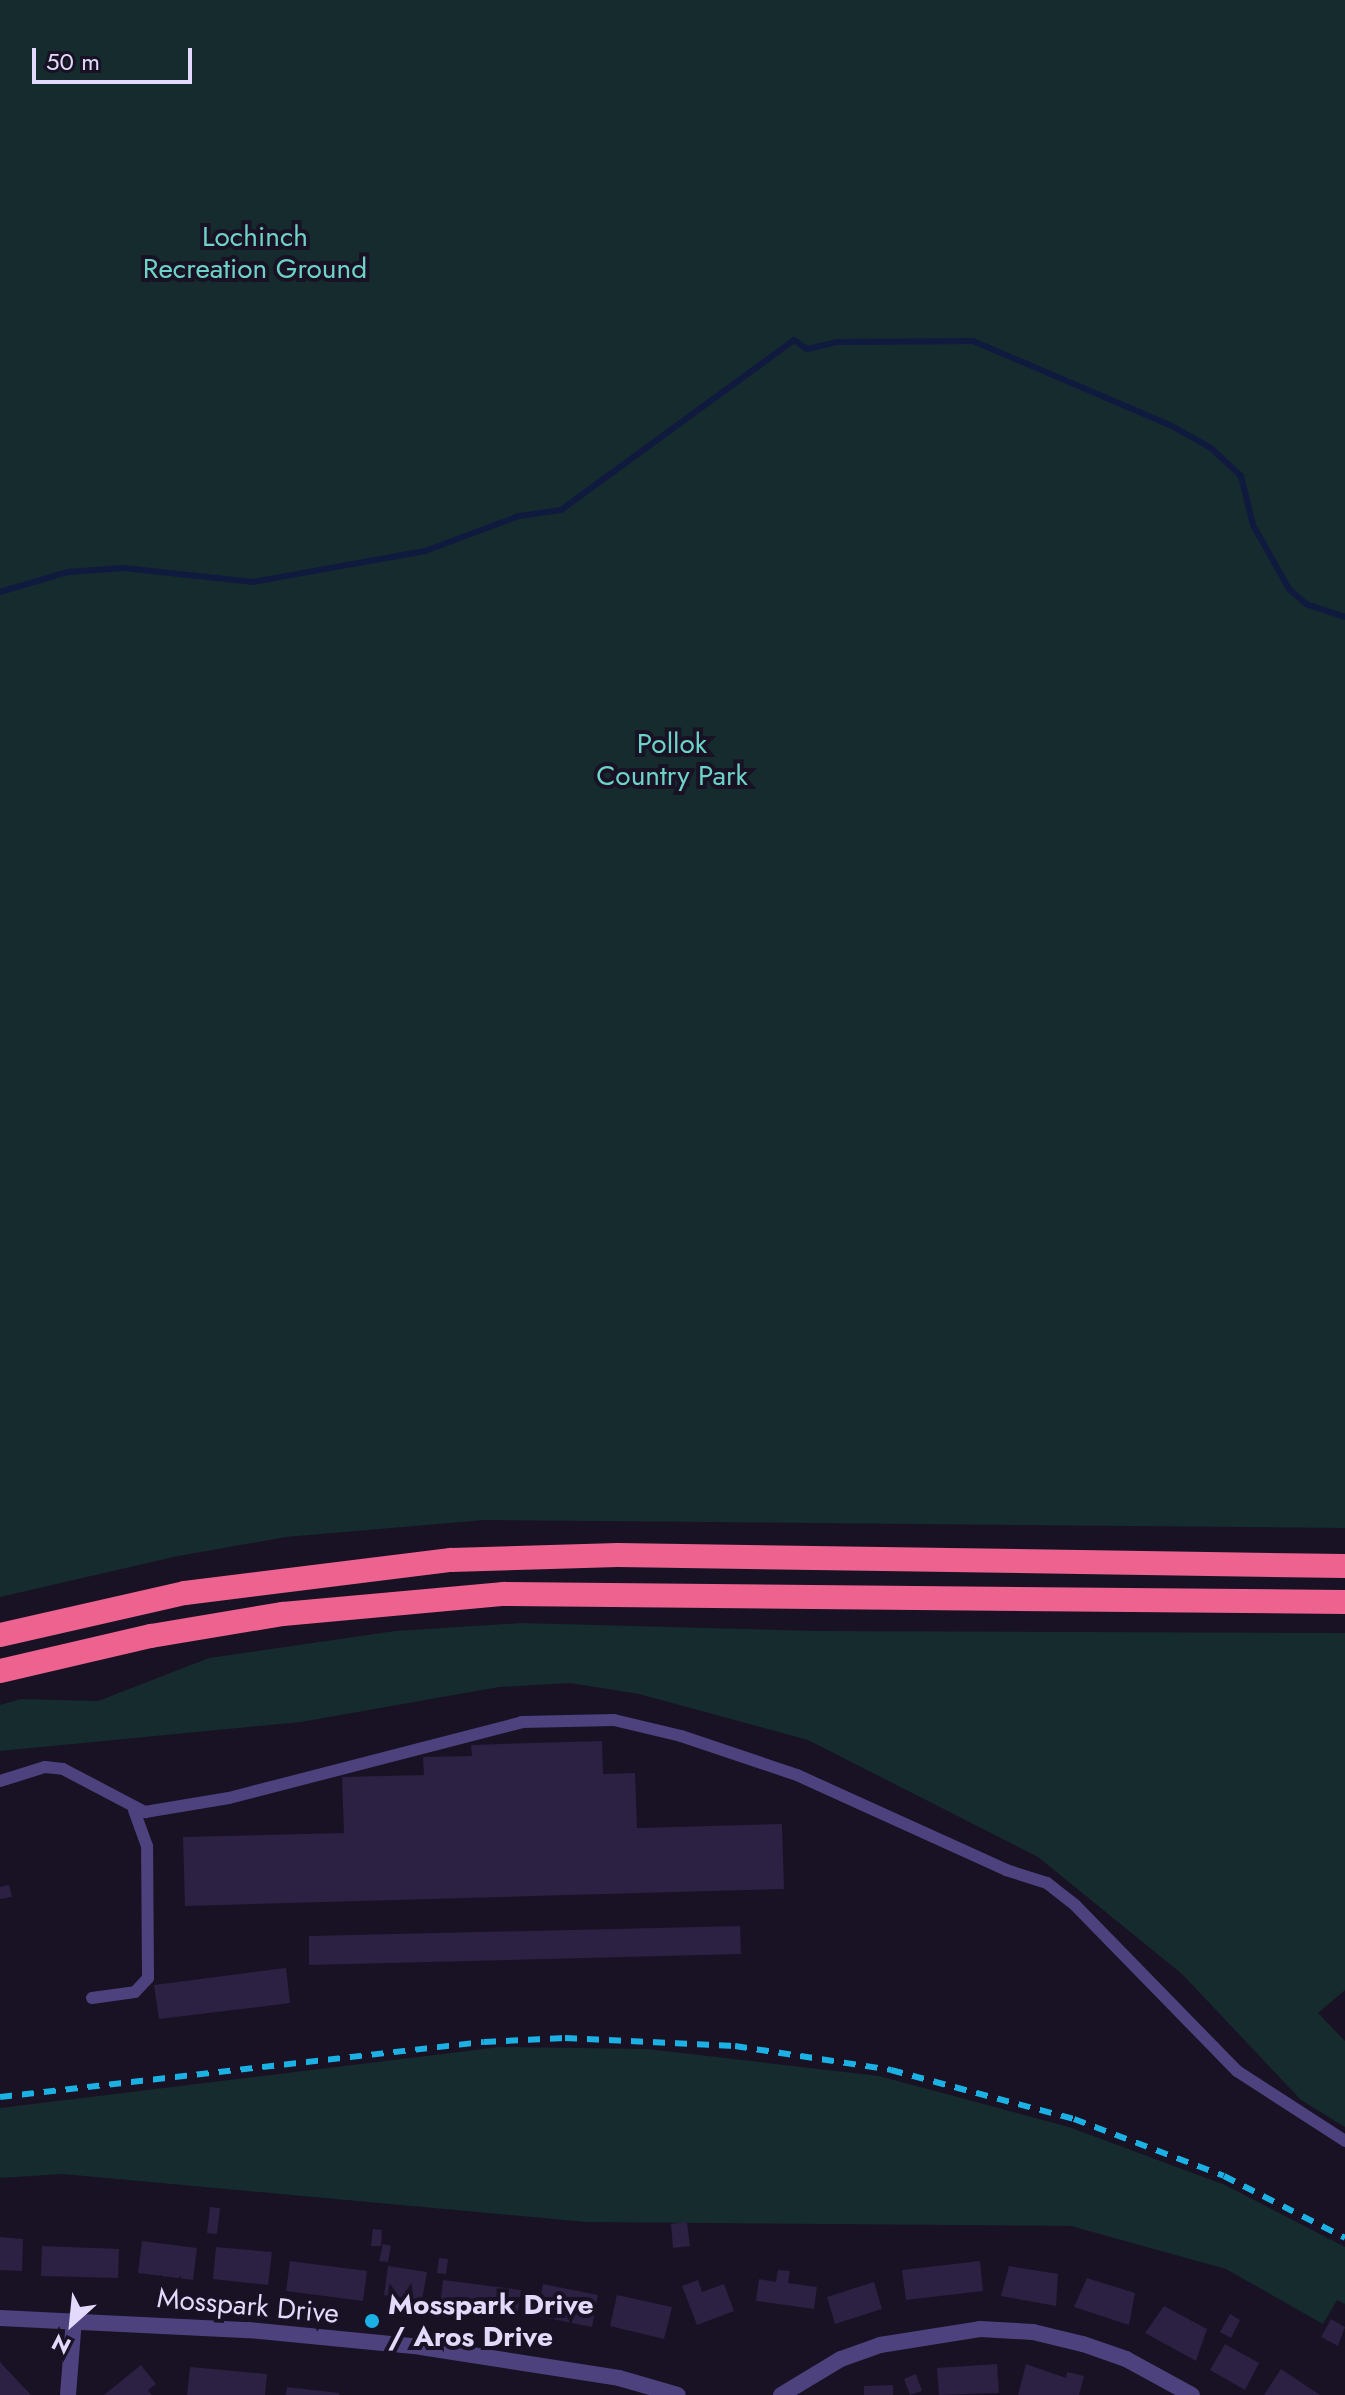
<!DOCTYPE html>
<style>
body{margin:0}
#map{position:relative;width:1345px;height:2395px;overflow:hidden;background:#181224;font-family:Jost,sans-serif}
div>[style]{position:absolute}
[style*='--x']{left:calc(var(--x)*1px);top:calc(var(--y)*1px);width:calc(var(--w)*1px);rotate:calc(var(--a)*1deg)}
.green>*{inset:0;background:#152b2e}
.stream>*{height:6px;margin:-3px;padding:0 3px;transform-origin:3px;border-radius:3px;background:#101a3f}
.building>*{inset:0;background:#2c2043}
.lane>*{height:12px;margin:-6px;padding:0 6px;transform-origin:6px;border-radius:6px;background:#4d427e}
.street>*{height:16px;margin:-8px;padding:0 8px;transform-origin:8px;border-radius:8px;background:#4d427e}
.highway>*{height:24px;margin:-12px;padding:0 12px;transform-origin:12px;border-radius:12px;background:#ed628f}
.rail>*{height:6px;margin-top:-3px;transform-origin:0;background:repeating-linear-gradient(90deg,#1bb1e5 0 12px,transparent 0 22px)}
.dots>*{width:22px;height:22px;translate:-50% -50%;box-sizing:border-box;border:4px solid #181224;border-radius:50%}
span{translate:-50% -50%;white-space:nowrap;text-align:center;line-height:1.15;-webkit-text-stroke:8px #181224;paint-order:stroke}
.park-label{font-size:28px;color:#6dd3c9}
.poi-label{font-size:28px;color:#e2d9fb;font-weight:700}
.left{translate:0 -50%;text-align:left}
.street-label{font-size:28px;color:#e2d9fb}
.north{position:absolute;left:32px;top:2283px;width:80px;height:80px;-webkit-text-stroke:6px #181224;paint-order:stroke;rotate:207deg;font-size:22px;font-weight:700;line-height:32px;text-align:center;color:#e2d9fb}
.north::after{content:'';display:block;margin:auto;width:28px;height:36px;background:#e2d9fb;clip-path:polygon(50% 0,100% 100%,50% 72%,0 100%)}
.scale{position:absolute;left:32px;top:48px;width:160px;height:36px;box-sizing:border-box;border:4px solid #e2d9fb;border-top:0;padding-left:10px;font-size:24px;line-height:28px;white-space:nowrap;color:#e2d9fb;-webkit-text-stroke:6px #181224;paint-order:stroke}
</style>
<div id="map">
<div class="green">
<i style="clip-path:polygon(0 0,1345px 0,1345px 1528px,485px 1520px,286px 1537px,178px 1556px,0 1597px)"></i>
<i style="clip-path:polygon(522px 1623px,818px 1631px,1345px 1633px,1345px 1990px,1318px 2013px,1345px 2041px,1345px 2127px,1301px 2100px,1182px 1974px,1038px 1857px,808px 1740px,639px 1694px,570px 1683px,499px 1687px,301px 1722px,0 1751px,0 1705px,21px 1699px,98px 1701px,209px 1658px,395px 1631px)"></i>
<i style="clip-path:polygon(500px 2047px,647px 2049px,879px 2076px,1069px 2127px,1225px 2185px,1345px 2247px,1345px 2304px,1337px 2300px,1323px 2324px,1226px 2269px,1071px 2226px,586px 2222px,63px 2174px,0 2178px,0 2108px)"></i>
</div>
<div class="stream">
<i style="--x:0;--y:592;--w:71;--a:-16.4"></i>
<i style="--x:68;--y:572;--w:56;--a:-4.1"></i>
<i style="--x:124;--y:568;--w:130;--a:6.2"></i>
<i style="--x:253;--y:582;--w:175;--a:-10.2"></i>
<i style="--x:425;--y:551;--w:100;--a:-20.4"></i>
<i style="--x:519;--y:516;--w:42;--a:-8.1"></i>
<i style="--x:561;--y:510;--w:288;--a:-36.1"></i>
<i style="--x:794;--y:340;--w:16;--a:35"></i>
<i style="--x:807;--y:349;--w:32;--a:-13"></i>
<i style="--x:838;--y:342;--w:135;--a:-0.4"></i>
<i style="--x:973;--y:341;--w:212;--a:23.1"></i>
<i style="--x:1168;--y:424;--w:49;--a:29.2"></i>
<i style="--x:1211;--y:448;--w:41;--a:43"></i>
<i style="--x:1241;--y:476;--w:50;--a:76.2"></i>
<i style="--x:1253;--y:525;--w:73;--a:60.6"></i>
<i style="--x:1289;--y:589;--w:23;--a:41"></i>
<i style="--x:1306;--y:604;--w:41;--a:18.4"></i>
</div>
<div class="building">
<i style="clip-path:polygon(602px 1741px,603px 1774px,635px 1773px,637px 1828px,782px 1824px,784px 1889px,185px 1906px,183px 1837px,344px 1833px,342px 1777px,424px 1775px,423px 1757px,472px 1756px,471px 1745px)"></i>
<i style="clip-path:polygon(9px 1885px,12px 1897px,0 1899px,0 1887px)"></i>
<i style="clip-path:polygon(740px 1926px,741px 1954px,309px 1965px,309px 1936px)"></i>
<i style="clip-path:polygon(286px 1968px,290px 2003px,159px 2019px,154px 1985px)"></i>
<i style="clip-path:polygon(210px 2207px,220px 2208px,217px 2234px,207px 2233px)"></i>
<i style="clip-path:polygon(687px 2222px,690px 2246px,673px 2248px,671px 2224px)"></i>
<i style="clip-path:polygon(373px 2229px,382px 2230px,381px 2246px,371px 2246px)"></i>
<i style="clip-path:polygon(0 2237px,23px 2239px,22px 2271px,0 2270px)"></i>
<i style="clip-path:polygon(142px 2241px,197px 2248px,193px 2280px,138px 2273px)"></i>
<i style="clip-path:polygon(383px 2244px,391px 2246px,388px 2262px,379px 2261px)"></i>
<i style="clip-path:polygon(42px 2246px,119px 2249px,118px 2278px,41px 2276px)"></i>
<i style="clip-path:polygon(216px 2247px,272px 2252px,268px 2285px,213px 2279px)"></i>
<i style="clip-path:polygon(439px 2258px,448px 2259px,446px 2274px,437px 2273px)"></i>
<i style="clip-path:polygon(290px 2261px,367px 2271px,363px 2301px,286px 2291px)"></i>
<i style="clip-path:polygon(980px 2261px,983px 2291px,906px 2300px,902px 2270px)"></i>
<i style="clip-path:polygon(388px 2266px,427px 2272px,422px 2300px,384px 2295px)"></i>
<i style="clip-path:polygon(1009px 2266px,1058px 2274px,1056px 2306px,1001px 2296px)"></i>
<i style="clip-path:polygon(778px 2270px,790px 2271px,788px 2283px,817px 2287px,814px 2309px,756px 2301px,759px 2279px,776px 2282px)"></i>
<i style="clip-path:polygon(1087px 2278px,1135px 2293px,1129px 2325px,1074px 2307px)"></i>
<i style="clip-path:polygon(443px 2280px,521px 2290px,517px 2318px,440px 2308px)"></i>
<i style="clip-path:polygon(698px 2280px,702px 2292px,724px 2284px,734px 2311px,697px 2325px,682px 2286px)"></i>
<i style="clip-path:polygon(874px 2282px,882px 2309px,835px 2324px,827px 2297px)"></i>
<i style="clip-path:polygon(543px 2284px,598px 2295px,592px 2327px,537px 2316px)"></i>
<i style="clip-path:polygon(617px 2295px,672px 2307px,664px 2339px,610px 2326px)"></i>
<i style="clip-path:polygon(1164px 2306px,1207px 2329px,1196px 2361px,1145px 2333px)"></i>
<i style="clip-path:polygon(1230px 2314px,1240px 2320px,1231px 2338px,1220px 2332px)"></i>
<i style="clip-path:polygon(1331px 2319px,1345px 2327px,1338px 2346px,1321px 2337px)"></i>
<i style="clip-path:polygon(1225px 2344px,1259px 2363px,1245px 2390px,1210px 2370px)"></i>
<i style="clip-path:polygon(0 2362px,31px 2395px,0 2395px)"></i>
<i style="clip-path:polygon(997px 2364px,999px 2393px,939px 2395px,937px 2368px)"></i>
<i style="clip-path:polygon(1026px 2364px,1066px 2378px,1067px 2372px,1084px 2376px,1079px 2395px,1018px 2395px)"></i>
<i style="clip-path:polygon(141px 2365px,156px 2384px,148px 2390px,152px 2395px,104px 2395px)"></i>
<i style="clip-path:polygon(190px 2367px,267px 2374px,265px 2395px,187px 2395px)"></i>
<i style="clip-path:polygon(1281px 2369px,1320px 2395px,1264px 2395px)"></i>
<i style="clip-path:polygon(916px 2374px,922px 2391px,910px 2395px,904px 2379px)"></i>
<i style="clip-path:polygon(893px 2385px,893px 2395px,864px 2395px,864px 2386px)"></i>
<i style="clip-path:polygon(287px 2387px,339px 2393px,339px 2395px,286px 2395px)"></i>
</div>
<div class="lane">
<i style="--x:0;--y:1781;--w:47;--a:-17.3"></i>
<i style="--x:45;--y:1767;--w:18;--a:6"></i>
<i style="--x:63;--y:1769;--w:93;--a:27.7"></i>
<i style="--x:145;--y:1812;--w:85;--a:-9.5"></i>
<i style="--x:229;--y:1798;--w:303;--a:-14.5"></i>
<i style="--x:522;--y:1722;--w:92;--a:-1.2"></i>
<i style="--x:614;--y:1720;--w:69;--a:13.4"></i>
<i style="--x:681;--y:1736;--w:122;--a:18.6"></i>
<i style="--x:797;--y:1775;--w:230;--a:24.4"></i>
<i style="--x:1006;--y:1870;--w:43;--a:17.6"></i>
<i style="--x:1047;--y:1883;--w:36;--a:38"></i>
<i style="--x:1075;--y:1905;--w:232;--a:45.7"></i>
<i style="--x:1237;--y:2071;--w:129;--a:32.9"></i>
<i style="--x:92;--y:1998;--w:43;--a:-7.9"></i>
<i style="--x:135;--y:1992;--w:19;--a:-47"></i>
<i style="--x:148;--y:1978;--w:132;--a:-90.4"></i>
<i style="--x:147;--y:1846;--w:38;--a:-110"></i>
</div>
<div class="street">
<i style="--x:0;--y:2318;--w:249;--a:2.8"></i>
<i style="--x:249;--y:2330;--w:173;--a:5.6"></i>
<i style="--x:421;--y:2347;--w:200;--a:8.9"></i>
<i style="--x:619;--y:2378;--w:61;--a:16.1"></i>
<i style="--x:68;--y:2395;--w:76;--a:-85.5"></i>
<i style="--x:781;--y:2395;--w:70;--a:-31"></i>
<i style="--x:841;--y:2359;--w:41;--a:-19.7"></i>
<i style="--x:880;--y:2345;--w:101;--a:-9.1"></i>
<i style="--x:980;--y:2329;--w:53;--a:3.2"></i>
<i style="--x:1033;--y:2332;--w:51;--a:13.5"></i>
<i style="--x:1083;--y:2344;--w:46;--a:19.2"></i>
<i style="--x:1126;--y:2359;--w:75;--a:28.6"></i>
</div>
<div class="highway">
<i style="--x:0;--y:1635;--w:190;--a:-12.8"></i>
<i style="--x:185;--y:1593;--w:268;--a:-7.1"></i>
<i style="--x:451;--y:1560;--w:167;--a:-1.7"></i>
<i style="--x:618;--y:1555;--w:727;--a:0.87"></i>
<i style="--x:0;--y:1671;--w:155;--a:-13.1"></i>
<i style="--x:151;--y:1636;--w:134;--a:-9.5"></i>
<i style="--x:283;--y:1614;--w:222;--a:-5.2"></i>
<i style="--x:504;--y:1594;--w:841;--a:0.55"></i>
</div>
<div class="rail">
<i style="--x:0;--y:2097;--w:487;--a:-6.5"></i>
<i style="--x:484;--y:2042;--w:81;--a:-2.8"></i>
<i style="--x:565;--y:2038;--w:170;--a:2.7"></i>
<i style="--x:735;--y:2046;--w:158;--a:8.7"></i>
<i style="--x:891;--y:2070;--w:189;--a:15"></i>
<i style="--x:1074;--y:2119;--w:160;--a:20.8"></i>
<i style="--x:1224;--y:2176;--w:136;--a:27.1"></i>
</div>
<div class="dots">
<i style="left:372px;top:2321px;background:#1bb1e5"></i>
</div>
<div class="park-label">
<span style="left:255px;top:253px">Lochinch<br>Recreation Ground</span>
<span style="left:672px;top:760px">Pollok<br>Country Park</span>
</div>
<div class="poi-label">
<span class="left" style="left:388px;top:2321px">Mosspark Drive<br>/ Aros Drive</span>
</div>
<div class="street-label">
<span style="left:248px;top:2306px;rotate:5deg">Mosspark Drive</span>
</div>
<div class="north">N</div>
<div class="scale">50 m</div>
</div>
